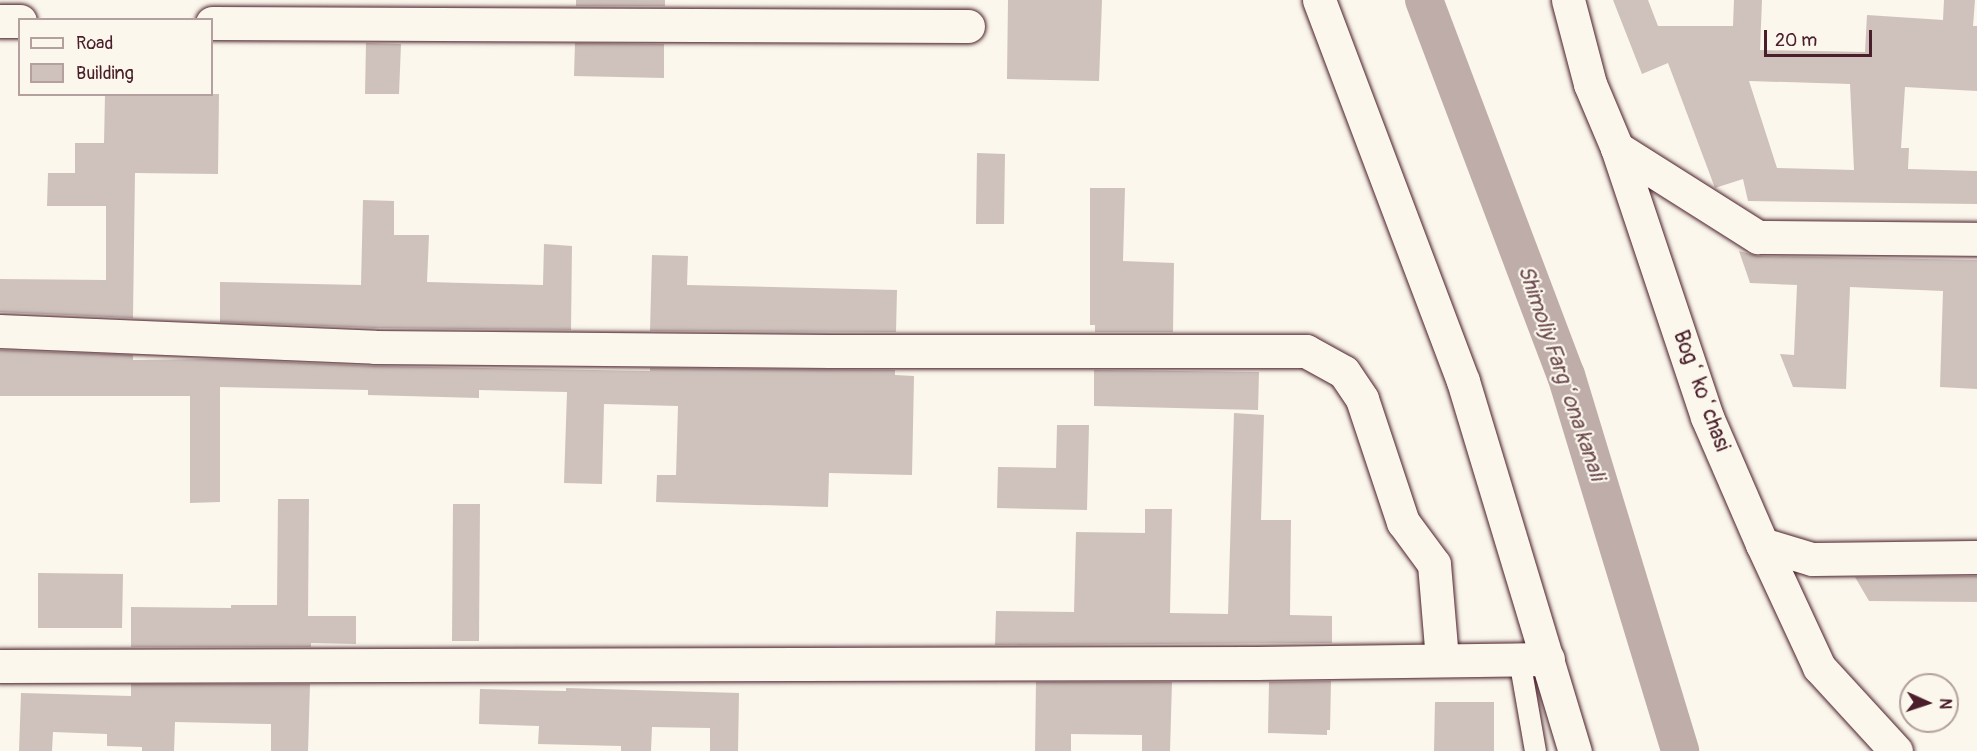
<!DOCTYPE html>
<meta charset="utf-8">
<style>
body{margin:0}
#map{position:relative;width:1977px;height:751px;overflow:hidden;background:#fbf7ec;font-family:Pangolin,sans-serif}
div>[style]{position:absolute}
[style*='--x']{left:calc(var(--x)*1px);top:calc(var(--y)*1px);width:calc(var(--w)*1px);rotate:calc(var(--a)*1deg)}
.canal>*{height:38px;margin:-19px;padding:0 19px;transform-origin:19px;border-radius:19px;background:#bfadaa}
.building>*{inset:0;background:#cfc2bc}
.roads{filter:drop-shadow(0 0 2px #4a1f2b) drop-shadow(0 0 2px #4a1f2b)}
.lane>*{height:21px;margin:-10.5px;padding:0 10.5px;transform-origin:10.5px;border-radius:10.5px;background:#fbf7ec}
.street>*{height:33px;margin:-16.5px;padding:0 16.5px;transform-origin:16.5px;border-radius:16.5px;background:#fbf7ec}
.secondary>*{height:33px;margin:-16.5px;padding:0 16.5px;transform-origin:16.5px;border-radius:16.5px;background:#fbf7ec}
span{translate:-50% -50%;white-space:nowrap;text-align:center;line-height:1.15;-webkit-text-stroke:4.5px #fbf7ec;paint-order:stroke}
.street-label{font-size:21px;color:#4a1f2b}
.water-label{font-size:22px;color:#6d4a51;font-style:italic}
.legend{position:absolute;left:18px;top:18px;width:195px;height:78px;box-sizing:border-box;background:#fbf7ec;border:2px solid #b4a19f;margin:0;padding:8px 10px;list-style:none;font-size:18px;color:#4a1f2b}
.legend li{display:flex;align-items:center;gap:12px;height:30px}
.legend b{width:30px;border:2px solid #b4a19f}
.north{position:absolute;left:1899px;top:673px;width:60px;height:60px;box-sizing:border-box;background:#fbf7ec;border:2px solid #b4a19f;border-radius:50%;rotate:93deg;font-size:16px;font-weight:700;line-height:24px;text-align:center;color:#4a1f2b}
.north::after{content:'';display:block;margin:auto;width:21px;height:27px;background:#4a1f2b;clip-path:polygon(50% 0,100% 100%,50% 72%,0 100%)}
.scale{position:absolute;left:1764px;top:30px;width:108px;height:27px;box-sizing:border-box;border:3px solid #4a1f2b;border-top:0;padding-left:8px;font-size:18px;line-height:21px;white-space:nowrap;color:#4a1f2b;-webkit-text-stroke:4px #fbf7ec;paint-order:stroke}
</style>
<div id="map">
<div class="canal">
<i style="--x:1424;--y:0;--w:401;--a:69.3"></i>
<i style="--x:1566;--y:375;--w:393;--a:73.1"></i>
</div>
<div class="building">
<i style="clip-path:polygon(576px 0,665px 0,665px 6px,576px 6px)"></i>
<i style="clip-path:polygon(1008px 0,1102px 0,1099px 81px,1007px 79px)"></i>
<i style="clip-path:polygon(evenodd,1613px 0,1648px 0,1658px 26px,1733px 26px,1734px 0,1762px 0,1760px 50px,1865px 52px,1867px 15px,1943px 20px,1944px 0,1975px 0,1973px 26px,1977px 26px,1977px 91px,1905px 87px,1901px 148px,1909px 148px,1908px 169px,1977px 171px,1977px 204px,1748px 201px,1743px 179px,1715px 188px,1668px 63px,1642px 74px,1613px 0,1749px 81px,1850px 84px,1854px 170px,1777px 168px,1749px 81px)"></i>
<i style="clip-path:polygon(366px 43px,401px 44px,399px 94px,365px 94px)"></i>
<i style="clip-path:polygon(575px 43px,664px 44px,664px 78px,574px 76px)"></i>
<i style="clip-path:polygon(105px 94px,219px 94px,218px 174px,135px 173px,133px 318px,0 312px,0 279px,106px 280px,106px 206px,47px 206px,48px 173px,75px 173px,75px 143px,104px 143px)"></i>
<i style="clip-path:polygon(977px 153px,1005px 154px,1004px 224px,976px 224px)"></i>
<i style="clip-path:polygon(1090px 188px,1125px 188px,1123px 261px,1174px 263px,1173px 332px,1095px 332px,1095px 325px,1090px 325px)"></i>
<i style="clip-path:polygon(363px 200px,394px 201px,394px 235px,429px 235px,427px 282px,543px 285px,544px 244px,572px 246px,571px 330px,375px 328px,220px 322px,220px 282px,361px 285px)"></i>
<i style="clip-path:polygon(1739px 251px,1758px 256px,1977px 260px,1977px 389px,1940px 387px,1943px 291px,1850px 287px,1846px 389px,1793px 387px,1780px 354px,1794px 355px,1797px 285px,1750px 283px)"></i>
<i style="clip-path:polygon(652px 255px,688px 256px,687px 285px,897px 290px,896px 332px,650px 331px)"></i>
<i style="clip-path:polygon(0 350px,133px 355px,133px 360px,219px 359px,375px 366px,650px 371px,650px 368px,895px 370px,895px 375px,914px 376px,912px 475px,829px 473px,828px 507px,656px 502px,657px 475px,676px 475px,678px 406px,604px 404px,602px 484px,564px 483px,567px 392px,479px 390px,479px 398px,368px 395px,368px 390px,220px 387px,220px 502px,190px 503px,190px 396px,0 396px)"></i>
<i style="clip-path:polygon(1094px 370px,1259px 372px,1258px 410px,1094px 406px)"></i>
<i style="clip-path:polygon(1234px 413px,1264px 415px,1261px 520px,1291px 520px,1290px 615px,1332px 616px,1332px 643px,995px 645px,996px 611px,1074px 612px,1076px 532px,1145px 533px,1145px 509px,1172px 509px,1170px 613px,1228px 614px)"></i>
<i style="clip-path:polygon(1057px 425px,1089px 425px,1087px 510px,997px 508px,998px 467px,1056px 468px)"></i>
<i style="clip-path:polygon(278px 499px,309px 499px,308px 616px,356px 616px,356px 644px,311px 643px,311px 647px,131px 647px,131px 607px,231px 608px,231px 605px,277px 605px)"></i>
<i style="clip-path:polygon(453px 504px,480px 504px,479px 641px,452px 641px)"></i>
<i style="clip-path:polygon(38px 573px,123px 574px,122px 628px,38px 628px)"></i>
<i style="clip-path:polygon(1977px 576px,1977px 602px,1869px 601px,1855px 577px)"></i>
<i style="clip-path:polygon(1331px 681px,1330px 730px,1327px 730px,1327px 735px,1268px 733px,1269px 682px)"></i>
<i style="clip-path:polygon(1036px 682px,1172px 682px,1170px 751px,1142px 751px,1142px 735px,1071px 734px,1071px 751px,1035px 751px)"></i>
<i style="clip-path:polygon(131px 684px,310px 684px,308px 751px,271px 751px,271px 724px,175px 722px,174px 751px,142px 751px,142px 747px,107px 746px,107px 734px,53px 732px,52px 751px,19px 751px,21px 693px,131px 696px)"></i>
<i style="clip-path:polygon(566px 688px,739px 693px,738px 751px,710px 751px,710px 728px,652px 727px,651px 751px,621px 751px,621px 746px,538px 744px,539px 726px,479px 724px,480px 689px,566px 691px)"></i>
<i style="clip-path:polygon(1435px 702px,1494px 702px,1494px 751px,1434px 751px)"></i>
</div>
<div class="roads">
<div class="lane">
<i style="--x:1519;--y:659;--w:93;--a:80.1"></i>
</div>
<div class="street">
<i style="--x:1568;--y:0;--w:87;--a:75.3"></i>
<i style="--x:1590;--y:84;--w:69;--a:67.1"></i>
<i style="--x:1617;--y:148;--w:284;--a:71.5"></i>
<i style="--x:1707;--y:417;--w:138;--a:66.6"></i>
<i style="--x:1762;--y:544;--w:136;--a:65.1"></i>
<i style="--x:1819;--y:667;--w:114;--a:47.5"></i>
<i style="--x:0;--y:21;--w:20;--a:0"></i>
<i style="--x:212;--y:23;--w:756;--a:0.23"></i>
<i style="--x:1617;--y:148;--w:167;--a:32.3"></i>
<i style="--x:1758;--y:237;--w:219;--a:0.5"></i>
<i style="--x:0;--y:331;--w:375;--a:2.4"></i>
<i style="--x:375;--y:347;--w:455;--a:0.5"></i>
<i style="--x:830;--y:351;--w:476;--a:0"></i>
<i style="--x:1306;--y:351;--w:43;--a:28.9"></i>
<i style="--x:1344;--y:372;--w:32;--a:56"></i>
<i style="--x:1362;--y:399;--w:130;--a:71.6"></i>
<i style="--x:1403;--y:522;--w:52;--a:53.6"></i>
<i style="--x:1434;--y:564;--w:96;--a:85.2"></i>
<i style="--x:1762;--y:544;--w:52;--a:16.7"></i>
<i style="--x:1812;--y:559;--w:165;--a:-0.7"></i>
<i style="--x:0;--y:666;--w:1256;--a:-0.14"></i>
<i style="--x:1256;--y:663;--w:292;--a:-0.8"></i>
</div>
<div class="secondary">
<i style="--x:1319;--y:0;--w:407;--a:69.3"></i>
<i style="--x:1463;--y:381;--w:387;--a:73.2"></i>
</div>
</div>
<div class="street-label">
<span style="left:1701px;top:391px;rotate:70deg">Bogʻ koʻchasi</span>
</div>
<div class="water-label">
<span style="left:1561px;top:373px;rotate:71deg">Shimoliy Fargʻona kanali</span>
</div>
<ul class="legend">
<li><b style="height:8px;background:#fbf7ec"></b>Road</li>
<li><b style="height:16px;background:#cfc2bc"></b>Building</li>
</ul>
<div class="north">N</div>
<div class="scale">20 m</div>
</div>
